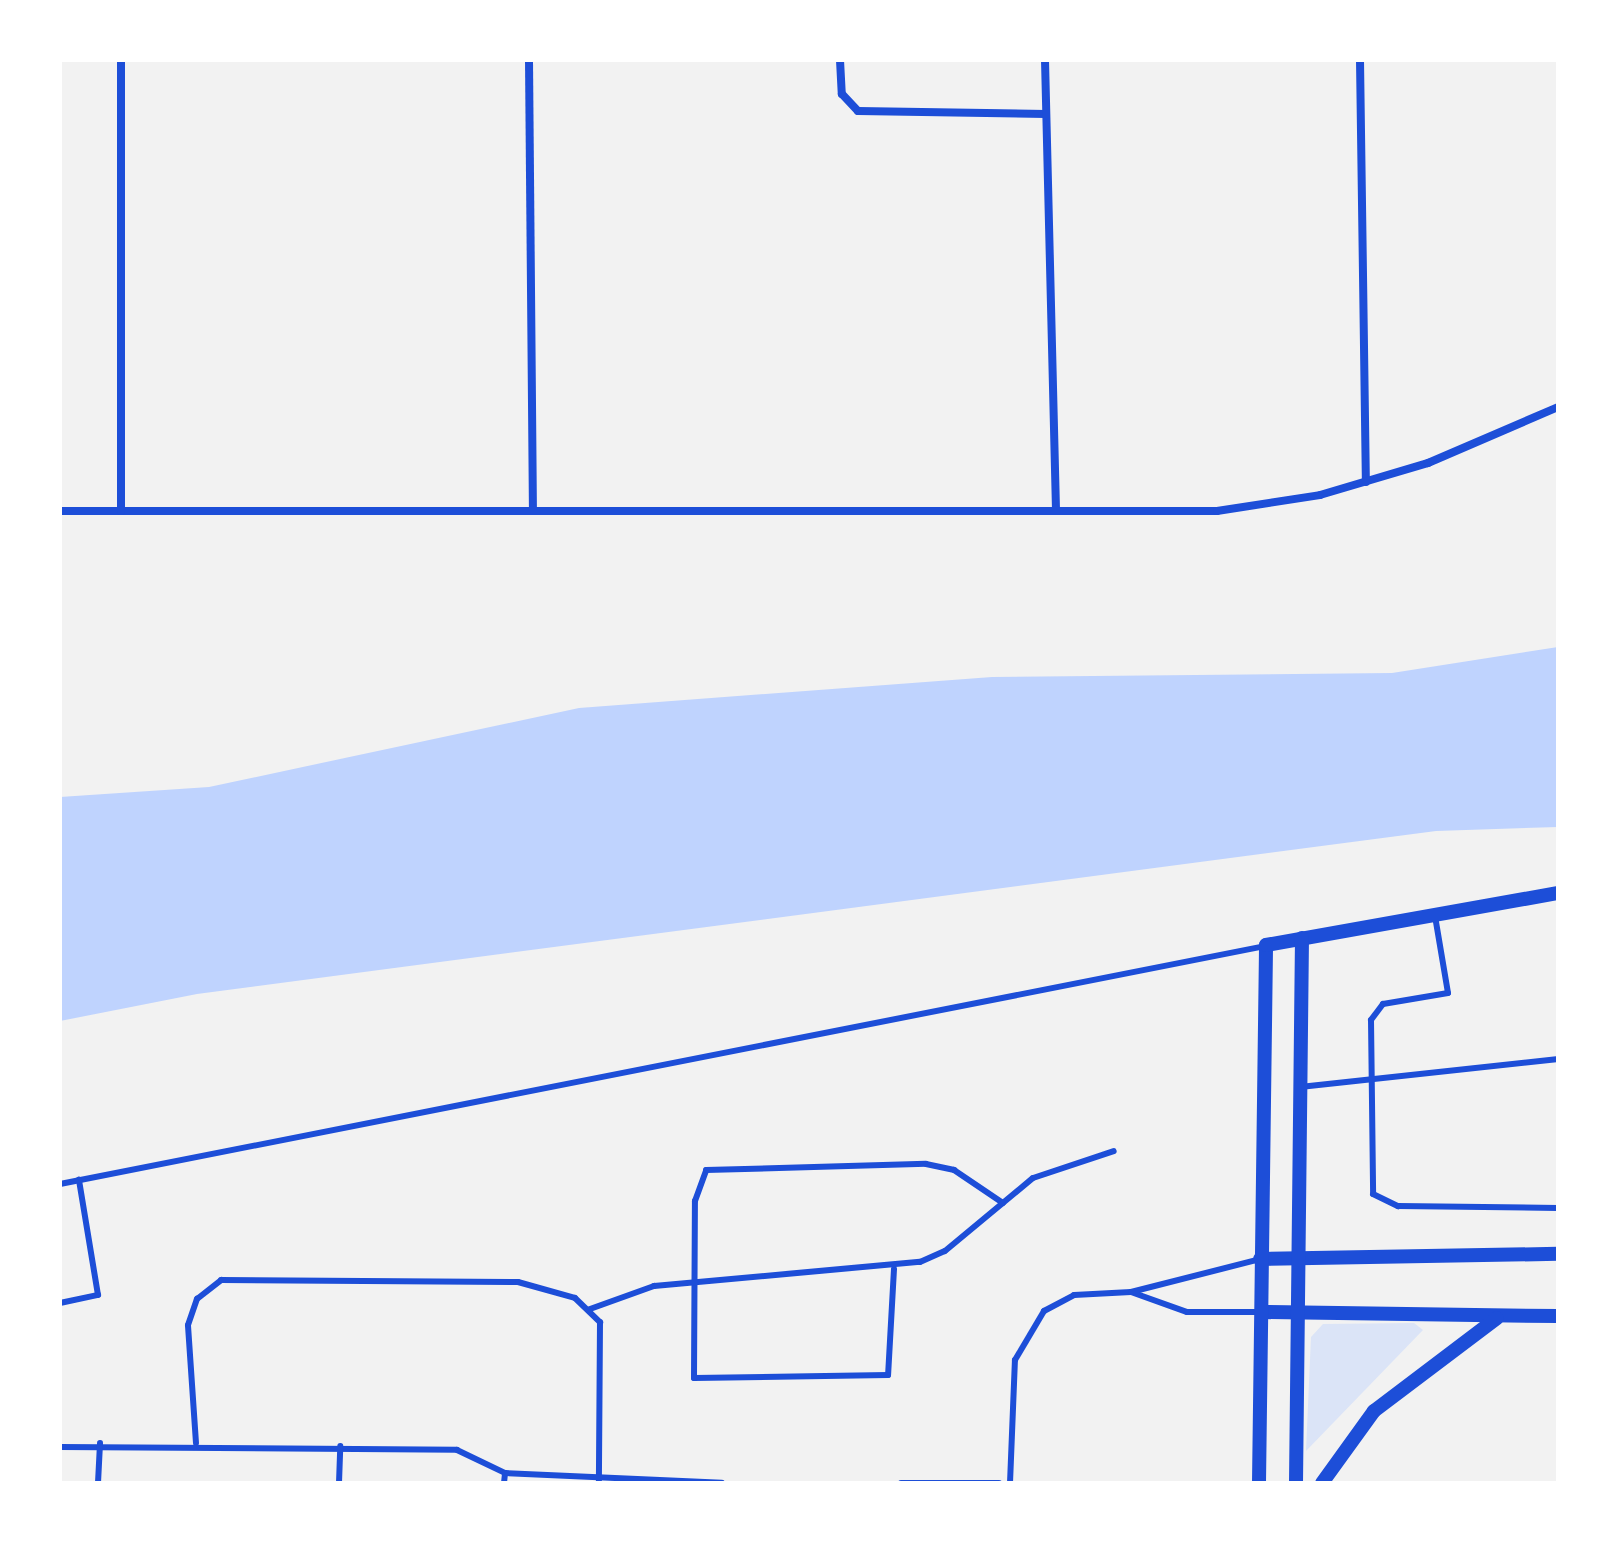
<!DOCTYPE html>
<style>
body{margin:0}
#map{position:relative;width:1618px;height:1543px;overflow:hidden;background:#f2f2f2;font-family:"Nunito Sans",sans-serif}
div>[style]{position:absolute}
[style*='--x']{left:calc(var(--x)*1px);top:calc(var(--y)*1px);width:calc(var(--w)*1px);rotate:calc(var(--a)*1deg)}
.green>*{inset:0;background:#dbe4f7}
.water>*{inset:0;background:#bfd3fe}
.service>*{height:6px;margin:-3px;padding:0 3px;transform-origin:3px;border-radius:3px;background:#1d4ed8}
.minor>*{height:8px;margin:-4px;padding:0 4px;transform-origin:4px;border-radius:4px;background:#1d4ed8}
.tertiary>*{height:14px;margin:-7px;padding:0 7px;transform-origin:7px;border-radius:7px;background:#1d4ed8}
span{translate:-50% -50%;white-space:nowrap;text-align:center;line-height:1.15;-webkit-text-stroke:7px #fff;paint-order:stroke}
.frame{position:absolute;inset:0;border:62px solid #fff;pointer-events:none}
</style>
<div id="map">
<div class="green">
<i style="clip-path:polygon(1323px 1324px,1414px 1323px,1423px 1330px,1306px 1451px,1311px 1337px)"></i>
</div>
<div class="water">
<i style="clip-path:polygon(1558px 647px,1558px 827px,1436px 831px,197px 994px,60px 1021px,60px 797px,209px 787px,579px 708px,992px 677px,1392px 673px)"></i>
</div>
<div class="service">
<i style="--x:1435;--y:916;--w:78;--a:80.4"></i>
<i style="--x:1448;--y:993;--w:66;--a:170.4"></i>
<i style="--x:1383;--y:1004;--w:20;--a:127"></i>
<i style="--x:1371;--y:1020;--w:174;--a:89.3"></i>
<i style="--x:1373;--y:1194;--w:28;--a:26"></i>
<i style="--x:1398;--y:1206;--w:160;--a:0.7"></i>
<i style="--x:1300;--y:1087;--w:260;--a:-6.2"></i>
<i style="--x:60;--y:1184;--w:1228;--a:-11.17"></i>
<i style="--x:894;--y:1269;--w:106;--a:93.2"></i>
<i style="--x:888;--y:1375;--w:194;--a:179.1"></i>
<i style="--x:694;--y:1378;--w:177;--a:-89.7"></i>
<i style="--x:695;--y:1201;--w:33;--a:-70"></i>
<i style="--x:706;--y:1170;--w:220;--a:-1.6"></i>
<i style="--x:926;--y:1164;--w:29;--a:12"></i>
<i style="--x:954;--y:1170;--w:59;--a:34"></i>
<i style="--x:1131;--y:1292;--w:59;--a:19.7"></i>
<i style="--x:1187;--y:1312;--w:73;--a:0"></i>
<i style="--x:60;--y:1303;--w:39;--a:-12"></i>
<i style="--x:98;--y:1295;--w:117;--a:-99.4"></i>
<i style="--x:590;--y:1309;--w:68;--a:-19.8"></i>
<i style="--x:654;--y:1286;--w:267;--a:-5.2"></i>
<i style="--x:920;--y:1262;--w:27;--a:-24"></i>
<i style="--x:945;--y:1251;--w:114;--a:-39.7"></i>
<i style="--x:1033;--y:1178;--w:85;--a:-18.4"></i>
<i style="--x:196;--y:1443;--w:118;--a:-93.9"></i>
<i style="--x:188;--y:1325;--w:28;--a:-71"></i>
<i style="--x:197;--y:1299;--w:31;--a:-38"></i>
<i style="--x:221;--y:1280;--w:297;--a:0.4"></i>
<i style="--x:518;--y:1282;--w:59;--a:15.7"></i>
<i style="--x:575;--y:1298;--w:35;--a:44"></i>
<i style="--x:600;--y:1322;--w:161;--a:90.4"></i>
<i style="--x:60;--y:1447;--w:397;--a:0.4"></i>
<i style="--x:457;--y:1450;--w:53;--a:25.6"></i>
<i style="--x:98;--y:1483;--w:40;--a:-87.1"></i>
<i style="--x:339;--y:1483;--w:37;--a:-88"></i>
<i style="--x:504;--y:1483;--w:10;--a:-84"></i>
<i style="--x:505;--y:1473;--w:217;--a:2.6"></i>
<i style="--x:901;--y:1483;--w:98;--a:0"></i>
<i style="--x:1010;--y:1483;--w:123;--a:-87.7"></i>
<i style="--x:1015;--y:1360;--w:57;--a:-59.4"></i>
<i style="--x:1044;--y:1311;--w:34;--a:-28"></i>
<i style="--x:1074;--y:1295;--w:57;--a:-3"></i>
<i style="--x:1131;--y:1292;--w:133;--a:-14.3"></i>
</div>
<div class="minor">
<i style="--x:529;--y:60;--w:450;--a:89.5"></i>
<i style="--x:840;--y:60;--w:34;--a:87"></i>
<i style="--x:842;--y:94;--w:23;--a:47"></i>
<i style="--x:858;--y:111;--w:188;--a:0.9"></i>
<i style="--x:1045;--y:60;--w:450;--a:88.6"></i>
<i style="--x:1360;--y:60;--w:422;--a:89.2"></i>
<i style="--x:60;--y:511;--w:1157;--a:0"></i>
<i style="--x:1217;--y:511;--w:104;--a:-8.8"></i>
<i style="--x:1320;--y:495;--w:113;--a:-16.5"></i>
<i style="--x:1428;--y:463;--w:142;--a:-23.3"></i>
<i style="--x:121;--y:511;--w:451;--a:-90"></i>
</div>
<div class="tertiary">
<i style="--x:1260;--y:1259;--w:298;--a:-1"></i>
<i style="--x:1263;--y:1312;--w:295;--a:0.8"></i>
<i style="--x:1259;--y:1483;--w:538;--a:-89.25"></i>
<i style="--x:1266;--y:945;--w:297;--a:-10.1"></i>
<i style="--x:1296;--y:1483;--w:545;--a:-89.37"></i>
<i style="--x:1322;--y:1483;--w:89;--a:-54.2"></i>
<i style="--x:1374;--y:1411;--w:154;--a:-37.1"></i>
</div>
<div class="frame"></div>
</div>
